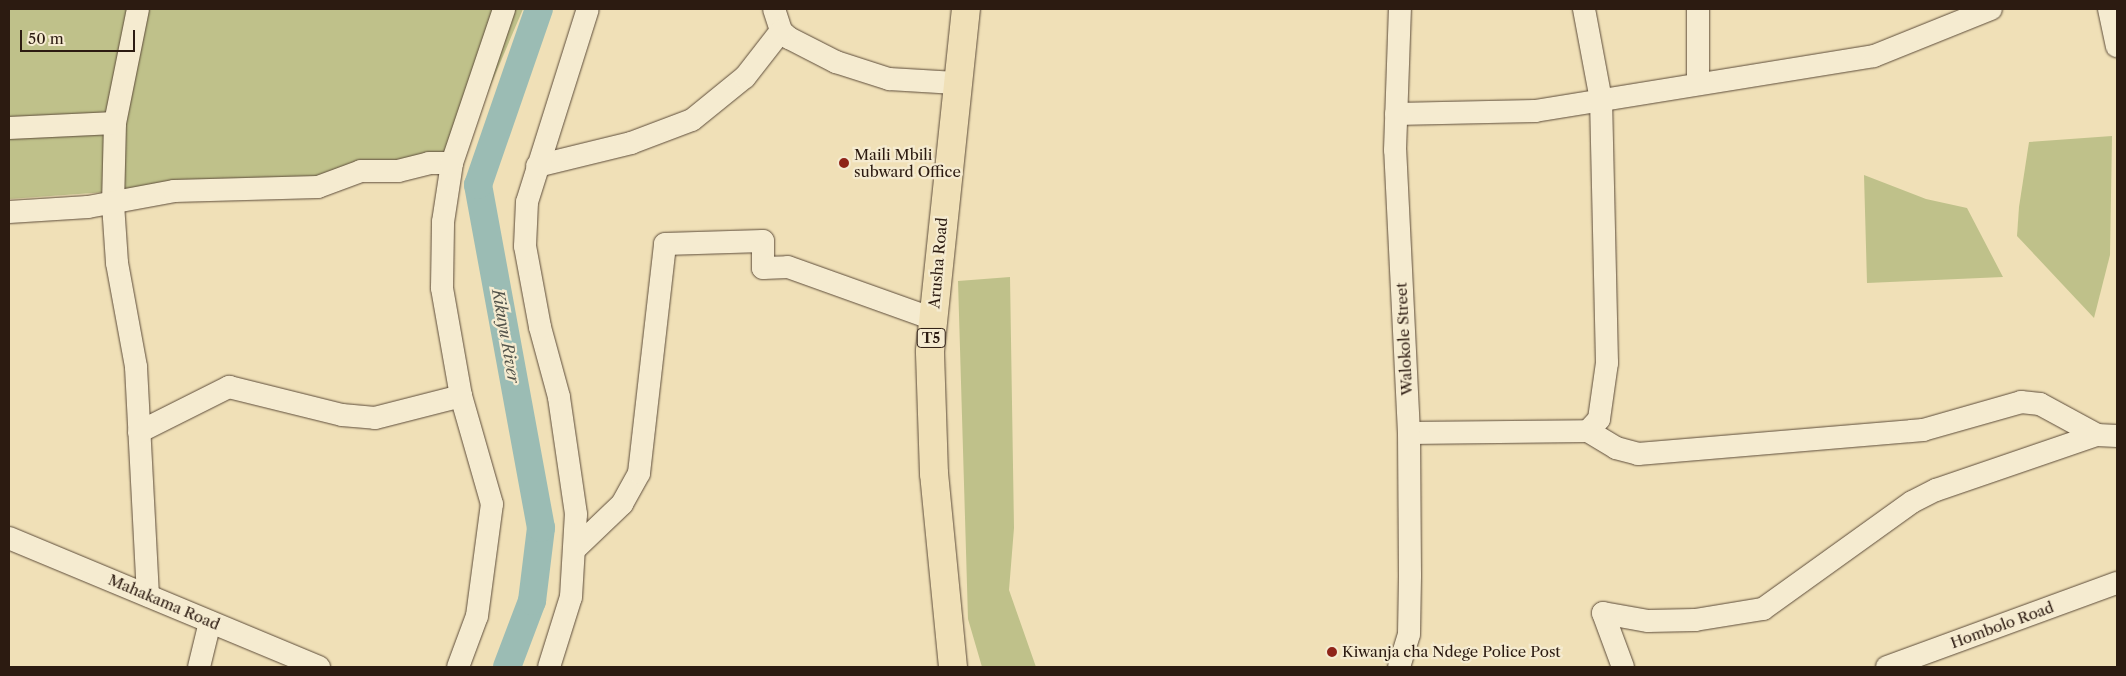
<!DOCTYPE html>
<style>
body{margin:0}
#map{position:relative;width:2126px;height:676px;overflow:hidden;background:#f0e0b7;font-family:"Libre Caslon Text",serif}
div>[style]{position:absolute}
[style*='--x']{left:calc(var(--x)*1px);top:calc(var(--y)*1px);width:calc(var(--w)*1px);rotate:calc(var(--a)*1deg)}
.green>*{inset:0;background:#bfc18a}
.river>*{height:28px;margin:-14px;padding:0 14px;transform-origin:14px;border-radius:14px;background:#9bbcb4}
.roads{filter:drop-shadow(0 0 1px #5d4c3a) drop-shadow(0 0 1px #5d4c3a)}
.minor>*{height:22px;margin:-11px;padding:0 11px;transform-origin:11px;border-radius:11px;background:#f5ebd0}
.highway>*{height:28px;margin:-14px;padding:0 14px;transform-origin:14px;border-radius:14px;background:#f0e0b7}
.dots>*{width:14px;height:14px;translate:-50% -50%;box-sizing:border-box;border:2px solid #f5ebd0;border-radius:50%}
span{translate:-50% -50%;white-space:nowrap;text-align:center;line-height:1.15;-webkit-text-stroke:4.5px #f5ebd0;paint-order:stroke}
.shield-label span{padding:1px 4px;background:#f5ebd0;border:1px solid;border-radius:4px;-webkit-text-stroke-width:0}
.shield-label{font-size:14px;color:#2c1b11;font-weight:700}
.poi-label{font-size:15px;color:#2c1b11}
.left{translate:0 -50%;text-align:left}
.street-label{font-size:15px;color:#2c1b11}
.water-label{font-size:16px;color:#53534a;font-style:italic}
.frame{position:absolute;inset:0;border:10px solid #2c1b11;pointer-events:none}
.scale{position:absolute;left:20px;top:30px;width:115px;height:22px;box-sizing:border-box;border:2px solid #2c1b11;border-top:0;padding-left:6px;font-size:15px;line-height:18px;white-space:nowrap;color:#2c1b11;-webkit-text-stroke:4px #f5ebd0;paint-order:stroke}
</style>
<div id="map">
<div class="green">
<i style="clip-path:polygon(9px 9px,523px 9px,456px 167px,9px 199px)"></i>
<i style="clip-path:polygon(2112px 136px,2110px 255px,2094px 318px,2017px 236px,2019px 207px,2029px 142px)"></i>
<i style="clip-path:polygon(1864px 175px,1926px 199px,1967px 208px,2003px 277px,1867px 283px)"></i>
<i style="clip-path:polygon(1010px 277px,1014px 528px,1009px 590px,1036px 667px,982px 667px,968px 619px,958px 281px)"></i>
</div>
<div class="river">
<i style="--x:507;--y:667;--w:71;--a:-69.3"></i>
<i style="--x:532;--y:601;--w:74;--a:-83"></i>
<i style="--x:541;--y:528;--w:349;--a:-100.4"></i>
<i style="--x:478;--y:185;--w:186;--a:-70.9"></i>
</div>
<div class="roads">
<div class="minor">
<i style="--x:138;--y:9;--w:116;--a:101.4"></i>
<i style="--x:115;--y:123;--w:81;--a:91.4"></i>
<i style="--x:113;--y:204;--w:59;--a:86.1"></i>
<i style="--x:117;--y:263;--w:106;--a:79.6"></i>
<i style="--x:136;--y:367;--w:229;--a:87"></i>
<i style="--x:774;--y:9;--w:23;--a:72"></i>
<i style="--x:781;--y:31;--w:11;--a:41"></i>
<i style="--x:789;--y:38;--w:53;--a:27.1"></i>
<i style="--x:836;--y:62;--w:56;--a:17.8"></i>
<i style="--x:889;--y:79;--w:67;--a:3.4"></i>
<i style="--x:2109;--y:9;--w:38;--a:78"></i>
<i style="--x:1698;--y:82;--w:73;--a:-90"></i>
<i style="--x:1396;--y:114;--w:139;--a:-1.2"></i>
<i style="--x:1535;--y:111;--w:343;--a:-9.2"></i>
<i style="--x:1874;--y:56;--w:126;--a:-21.9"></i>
<i style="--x:9;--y:128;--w:106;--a:-2.7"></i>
<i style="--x:537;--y:166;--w:97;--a:-13.7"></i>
<i style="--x:631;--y:143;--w:65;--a:-20.7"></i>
<i style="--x:692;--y:120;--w:68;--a:-39.1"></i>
<i style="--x:745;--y:77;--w:58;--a:-52"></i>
<i style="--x:9;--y:212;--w:79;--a:-3.6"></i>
<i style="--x:88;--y:207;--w:87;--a:-10.5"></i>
<i style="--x:174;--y:191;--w:144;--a:-1.6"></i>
<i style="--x:318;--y:187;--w:46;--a:-20.4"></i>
<i style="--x:361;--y:171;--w:37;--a:0"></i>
<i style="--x:398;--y:171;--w:32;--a:-14"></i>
<i style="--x:429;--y:163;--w:23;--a:0"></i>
<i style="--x:1588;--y:431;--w:33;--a:31"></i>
<i style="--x:1616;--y:448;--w:23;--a:15"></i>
<i style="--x:1638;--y:454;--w:286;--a:-4.8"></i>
<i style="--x:1923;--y:430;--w:102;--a:-15.9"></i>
<i style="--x:2021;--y:402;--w:19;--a:6"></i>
<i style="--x:2040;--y:404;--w:65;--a:28.5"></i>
<i style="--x:139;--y:432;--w:101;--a:-26.6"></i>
<i style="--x:229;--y:387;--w:116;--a:13.9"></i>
<i style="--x:342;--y:415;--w:33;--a:5"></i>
<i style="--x:375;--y:418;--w:89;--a:-14.3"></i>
<i style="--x:1409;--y:433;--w:179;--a:-0.6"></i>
<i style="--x:1588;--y:431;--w:16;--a:-47"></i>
<i style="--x:1599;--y:419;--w:57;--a:-81.9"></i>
<i style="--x:1607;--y:363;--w:263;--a:-91.3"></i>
<i style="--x:1601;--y:100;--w:93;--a:-100.6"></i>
<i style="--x:9;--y:538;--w:336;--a:22.6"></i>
<i style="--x:576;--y:548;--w:64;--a:-43.7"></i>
<i style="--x:622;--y:504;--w:35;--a:-61"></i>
<i style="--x:639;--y:473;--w:230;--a:-83.5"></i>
<i style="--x:665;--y:244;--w:98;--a:-1.8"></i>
<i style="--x:763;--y:241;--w:27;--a:90"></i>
<i style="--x:763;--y:268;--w:25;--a:-2"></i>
<i style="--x:788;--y:267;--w:154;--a:19.7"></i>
<i style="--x:1603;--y:613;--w:46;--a:10.1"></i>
<i style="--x:1648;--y:621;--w:47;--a:-1.2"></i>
<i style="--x:1695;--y:620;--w:69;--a:-9.2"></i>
<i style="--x:1763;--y:609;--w:183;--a:-35.7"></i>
<i style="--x:1912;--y:502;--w:27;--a:-27"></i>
<i style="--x:1936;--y:490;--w:170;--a:-18.9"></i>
<i style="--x:2097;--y:435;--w:20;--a:3"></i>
<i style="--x:1603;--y:613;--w:58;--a:69.7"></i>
<i style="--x:199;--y:667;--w:46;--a:-76.3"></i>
<i style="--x:458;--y:667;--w:54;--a:-69.6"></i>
<i style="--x:477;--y:616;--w:113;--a:-82.4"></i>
<i style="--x:492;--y:504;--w:112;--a:-106"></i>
<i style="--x:461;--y:396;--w:110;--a:-100"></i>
<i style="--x:442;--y:288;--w:66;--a:-89.1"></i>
<i style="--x:443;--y:222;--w:60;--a:-81.3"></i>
<i style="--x:452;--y:163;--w:163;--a:-71.3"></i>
<i style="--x:549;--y:667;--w:73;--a:-72.6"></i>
<i style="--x:571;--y:597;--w:83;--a:-86.6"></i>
<i style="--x:576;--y:514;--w:118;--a:-98.3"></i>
<i style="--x:559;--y:397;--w:73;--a:-105.2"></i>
<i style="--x:540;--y:327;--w:82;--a:-100.5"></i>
<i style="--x:525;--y:246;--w:44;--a:-87.4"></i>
<i style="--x:527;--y:202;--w:202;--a:-72.5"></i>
<i style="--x:1399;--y:667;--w:34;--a:-73"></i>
<i style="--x:1409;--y:634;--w:59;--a:-89"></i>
<i style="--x:1410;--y:575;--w:142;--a:-90.4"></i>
<i style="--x:1409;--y:433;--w:283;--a:-92.8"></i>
<i style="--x:1395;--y:150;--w:141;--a:-88"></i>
<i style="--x:1887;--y:667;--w:245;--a:-20.1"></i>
</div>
<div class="highway">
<i style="--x:953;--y:667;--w:194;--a:-95.6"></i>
<i style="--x:934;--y:474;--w:123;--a:-91.9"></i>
<i style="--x:930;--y:351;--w:344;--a:-84"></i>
</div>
</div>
<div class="dots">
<i style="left:844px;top:163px;background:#8f2418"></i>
<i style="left:1332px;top:652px;background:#8f2418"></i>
</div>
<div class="shield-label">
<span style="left:931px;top:338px">T5</span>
</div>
<div class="poi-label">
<span class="left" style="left:854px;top:163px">Maili Mbili<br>subward Office</span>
<span class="left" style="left:1342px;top:652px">Kiwanja cha Ndege Police Post</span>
</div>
<div class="street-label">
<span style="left:938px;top:263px;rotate:-85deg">Arusha Road</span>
<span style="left:1404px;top:339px;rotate:-93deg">Walokole Street</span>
<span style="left:164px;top:602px;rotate:23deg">Mahakama Road</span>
<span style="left:2002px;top:625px;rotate:-20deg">Hombolo Road</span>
</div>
<div class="water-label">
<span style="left:506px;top:336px;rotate:80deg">Kikuyu River</span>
</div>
<div class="frame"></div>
<div class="scale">50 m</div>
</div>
